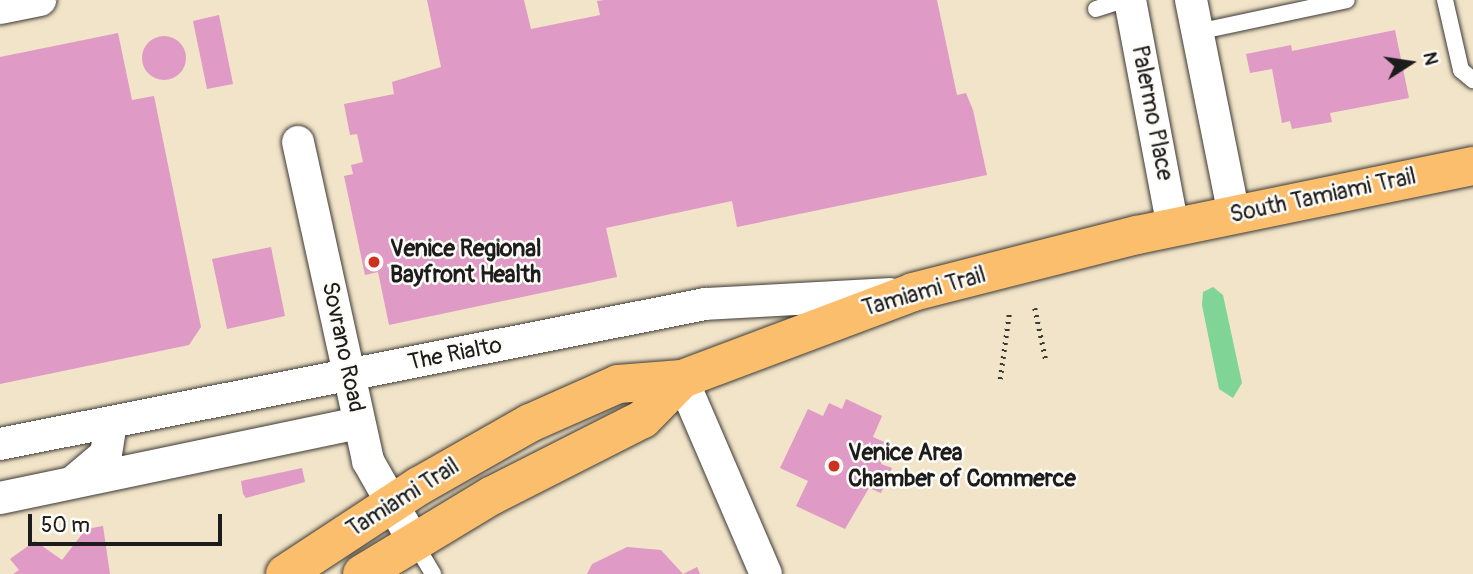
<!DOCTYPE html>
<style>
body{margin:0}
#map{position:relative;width:1473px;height:574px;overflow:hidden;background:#f2e4c8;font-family:Pangolin,sans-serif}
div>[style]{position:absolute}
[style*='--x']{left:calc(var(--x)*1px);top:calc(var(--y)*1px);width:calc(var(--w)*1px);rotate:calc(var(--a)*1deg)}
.green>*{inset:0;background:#80d496}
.building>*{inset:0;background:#df9ac5}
.round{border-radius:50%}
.path>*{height:4.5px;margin-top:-2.25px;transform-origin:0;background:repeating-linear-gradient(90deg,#3c3a36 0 2px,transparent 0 7px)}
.roads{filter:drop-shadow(0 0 2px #3c3a36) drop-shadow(0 0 2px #3c3a36)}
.lane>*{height:16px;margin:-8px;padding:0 8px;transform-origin:8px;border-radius:8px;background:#fff}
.street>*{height:32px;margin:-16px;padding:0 16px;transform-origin:16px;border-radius:16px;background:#fff}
.primary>*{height:38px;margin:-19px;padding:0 19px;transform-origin:19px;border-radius:19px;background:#fabe6d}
.dots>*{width:19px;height:19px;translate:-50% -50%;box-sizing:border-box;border:4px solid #fdfcf7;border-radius:50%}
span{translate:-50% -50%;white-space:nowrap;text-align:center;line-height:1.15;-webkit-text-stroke:5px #fdfcf7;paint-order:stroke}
.street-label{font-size:23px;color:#1c1c1c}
.poi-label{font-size:23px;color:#1c1c1c;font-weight:700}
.left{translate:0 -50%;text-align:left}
.north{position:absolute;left:1375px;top:28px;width:70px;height:70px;-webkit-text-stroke:5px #fdfcf7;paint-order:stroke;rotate:78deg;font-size:19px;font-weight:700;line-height:28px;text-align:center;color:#1c1c1c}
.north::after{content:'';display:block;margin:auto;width:24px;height:32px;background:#1c1c1c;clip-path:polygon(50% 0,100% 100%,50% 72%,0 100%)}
.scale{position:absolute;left:28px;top:514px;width:194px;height:32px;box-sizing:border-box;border:4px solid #1c1c1c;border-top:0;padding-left:9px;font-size:21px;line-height:24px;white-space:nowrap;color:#1c1c1c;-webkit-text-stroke:5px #fdfcf7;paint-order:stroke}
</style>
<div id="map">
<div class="green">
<i style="clip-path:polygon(1213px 287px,1223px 295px,1242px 383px,1233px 398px,1219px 389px,1202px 305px,1203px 292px)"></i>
</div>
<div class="building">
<i style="clip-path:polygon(427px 0,524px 0,531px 29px,600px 15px,597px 1px,604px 0,937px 0,957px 95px,966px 93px,973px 110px,987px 175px,737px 227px,732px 201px,606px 228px,617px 277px,389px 325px,378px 272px,365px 275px,344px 176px,353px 174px,351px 165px,363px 162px,357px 134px,350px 135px,344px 104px,394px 94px,392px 82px,441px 67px)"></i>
<i style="clip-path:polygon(219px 15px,233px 84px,207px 89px,193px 21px)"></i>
<i style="clip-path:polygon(1395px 30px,1409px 98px,1330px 113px,1332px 122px,1292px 129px,1290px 121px,1282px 123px,1272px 69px,1250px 73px,1246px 54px,1291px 45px,1292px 51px)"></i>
<i style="clip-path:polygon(118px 33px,132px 100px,154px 96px,201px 327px,189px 345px,0 384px,0 57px)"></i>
<i class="round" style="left:142px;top:36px;width:44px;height:44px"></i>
<i style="clip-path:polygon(271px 247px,285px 316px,227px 329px,212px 259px)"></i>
<i style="clip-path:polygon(846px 399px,882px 416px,873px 437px,889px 444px,881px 464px,892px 468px,881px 493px,869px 488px,845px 529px,796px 506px,808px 481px,780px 468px,808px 409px,823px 416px,829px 403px,842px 409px)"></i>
<i style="clip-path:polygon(302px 468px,305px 482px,246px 498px,243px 494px,241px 481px)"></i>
<i style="clip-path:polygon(103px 526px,110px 574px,13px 574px,19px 570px,10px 559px,35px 541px,62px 560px,86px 529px)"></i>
<i style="clip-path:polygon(627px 547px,661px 550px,683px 574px,697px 567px,700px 574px,587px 574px,592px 564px)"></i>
</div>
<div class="path">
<i style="--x:1035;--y:308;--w:53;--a:78.1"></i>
<i style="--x:1000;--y:379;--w:66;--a:-82.1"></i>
</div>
<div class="roads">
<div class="lane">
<i style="--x:1445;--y:0;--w:72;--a:77.1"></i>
<i style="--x:1461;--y:70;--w:16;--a:40"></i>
<i style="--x:1096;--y:9;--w:28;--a:-18"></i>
<i style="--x:1197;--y:32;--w:153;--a:-12"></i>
<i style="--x:414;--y:542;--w:37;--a:59"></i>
</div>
<div class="street">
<i style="--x:1130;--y:0;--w:231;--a:79.3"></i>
<i style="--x:1191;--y:0;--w:219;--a:78.7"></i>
<i style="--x:0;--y:8;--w:41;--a:-11.3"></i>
<i style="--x:298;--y:142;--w:327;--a:77.6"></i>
<i style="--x:368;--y:461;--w:93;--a:60.4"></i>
<i style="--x:682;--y:379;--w:212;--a:66.7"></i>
<i style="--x:0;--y:444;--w:719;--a:-11.23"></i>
<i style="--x:705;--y:304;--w:185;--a:-3.1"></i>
<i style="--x:74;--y:481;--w:42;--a:-40.2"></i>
<i style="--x:106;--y:454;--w:32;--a:-81"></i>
<i style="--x:0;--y:498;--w:367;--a:-11.8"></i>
</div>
<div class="primary">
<i style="--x:285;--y:574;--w:160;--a:-33.3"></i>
<i style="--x:419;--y:486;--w:128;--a:-29.6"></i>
<i style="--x:530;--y:423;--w:96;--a:-23.9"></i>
<i style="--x:618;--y:384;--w:64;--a:-4.5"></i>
<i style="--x:682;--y:379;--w:247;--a:-20.6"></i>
<i style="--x:913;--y:292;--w:231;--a:-14.3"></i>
<i style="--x:1137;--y:235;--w:343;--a:-11.6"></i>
<i style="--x:362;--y:574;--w:151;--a:-31.2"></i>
<i style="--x:491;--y:496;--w:170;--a:-26.9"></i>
<i style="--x:643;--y:419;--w:56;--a:-45.7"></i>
</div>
</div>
<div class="dots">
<i style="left:374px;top:262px;background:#c8321e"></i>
<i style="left:834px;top:466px;background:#c8321e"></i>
</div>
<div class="street-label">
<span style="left:1152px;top:113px;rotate:79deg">Palermo Place</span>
<span style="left:1323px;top:196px;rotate:-12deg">South Tamiami Trail</span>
<span style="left:924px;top:292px;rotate:-16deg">Tamiami Trail</span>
<span style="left:343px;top:347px;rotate:78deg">Sovrano Road</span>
<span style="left:455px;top:354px;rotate:-11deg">The Rialto</span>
<span style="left:403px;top:498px;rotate:-32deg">Tamiami Trail</span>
</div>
<div class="poi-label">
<span class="left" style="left:390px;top:262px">Venice Regional<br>Bayfront Health</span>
<span class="left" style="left:848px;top:466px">Venice Area<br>Chamber of Commerce</span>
</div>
<div class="north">N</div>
<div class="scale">50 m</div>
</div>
